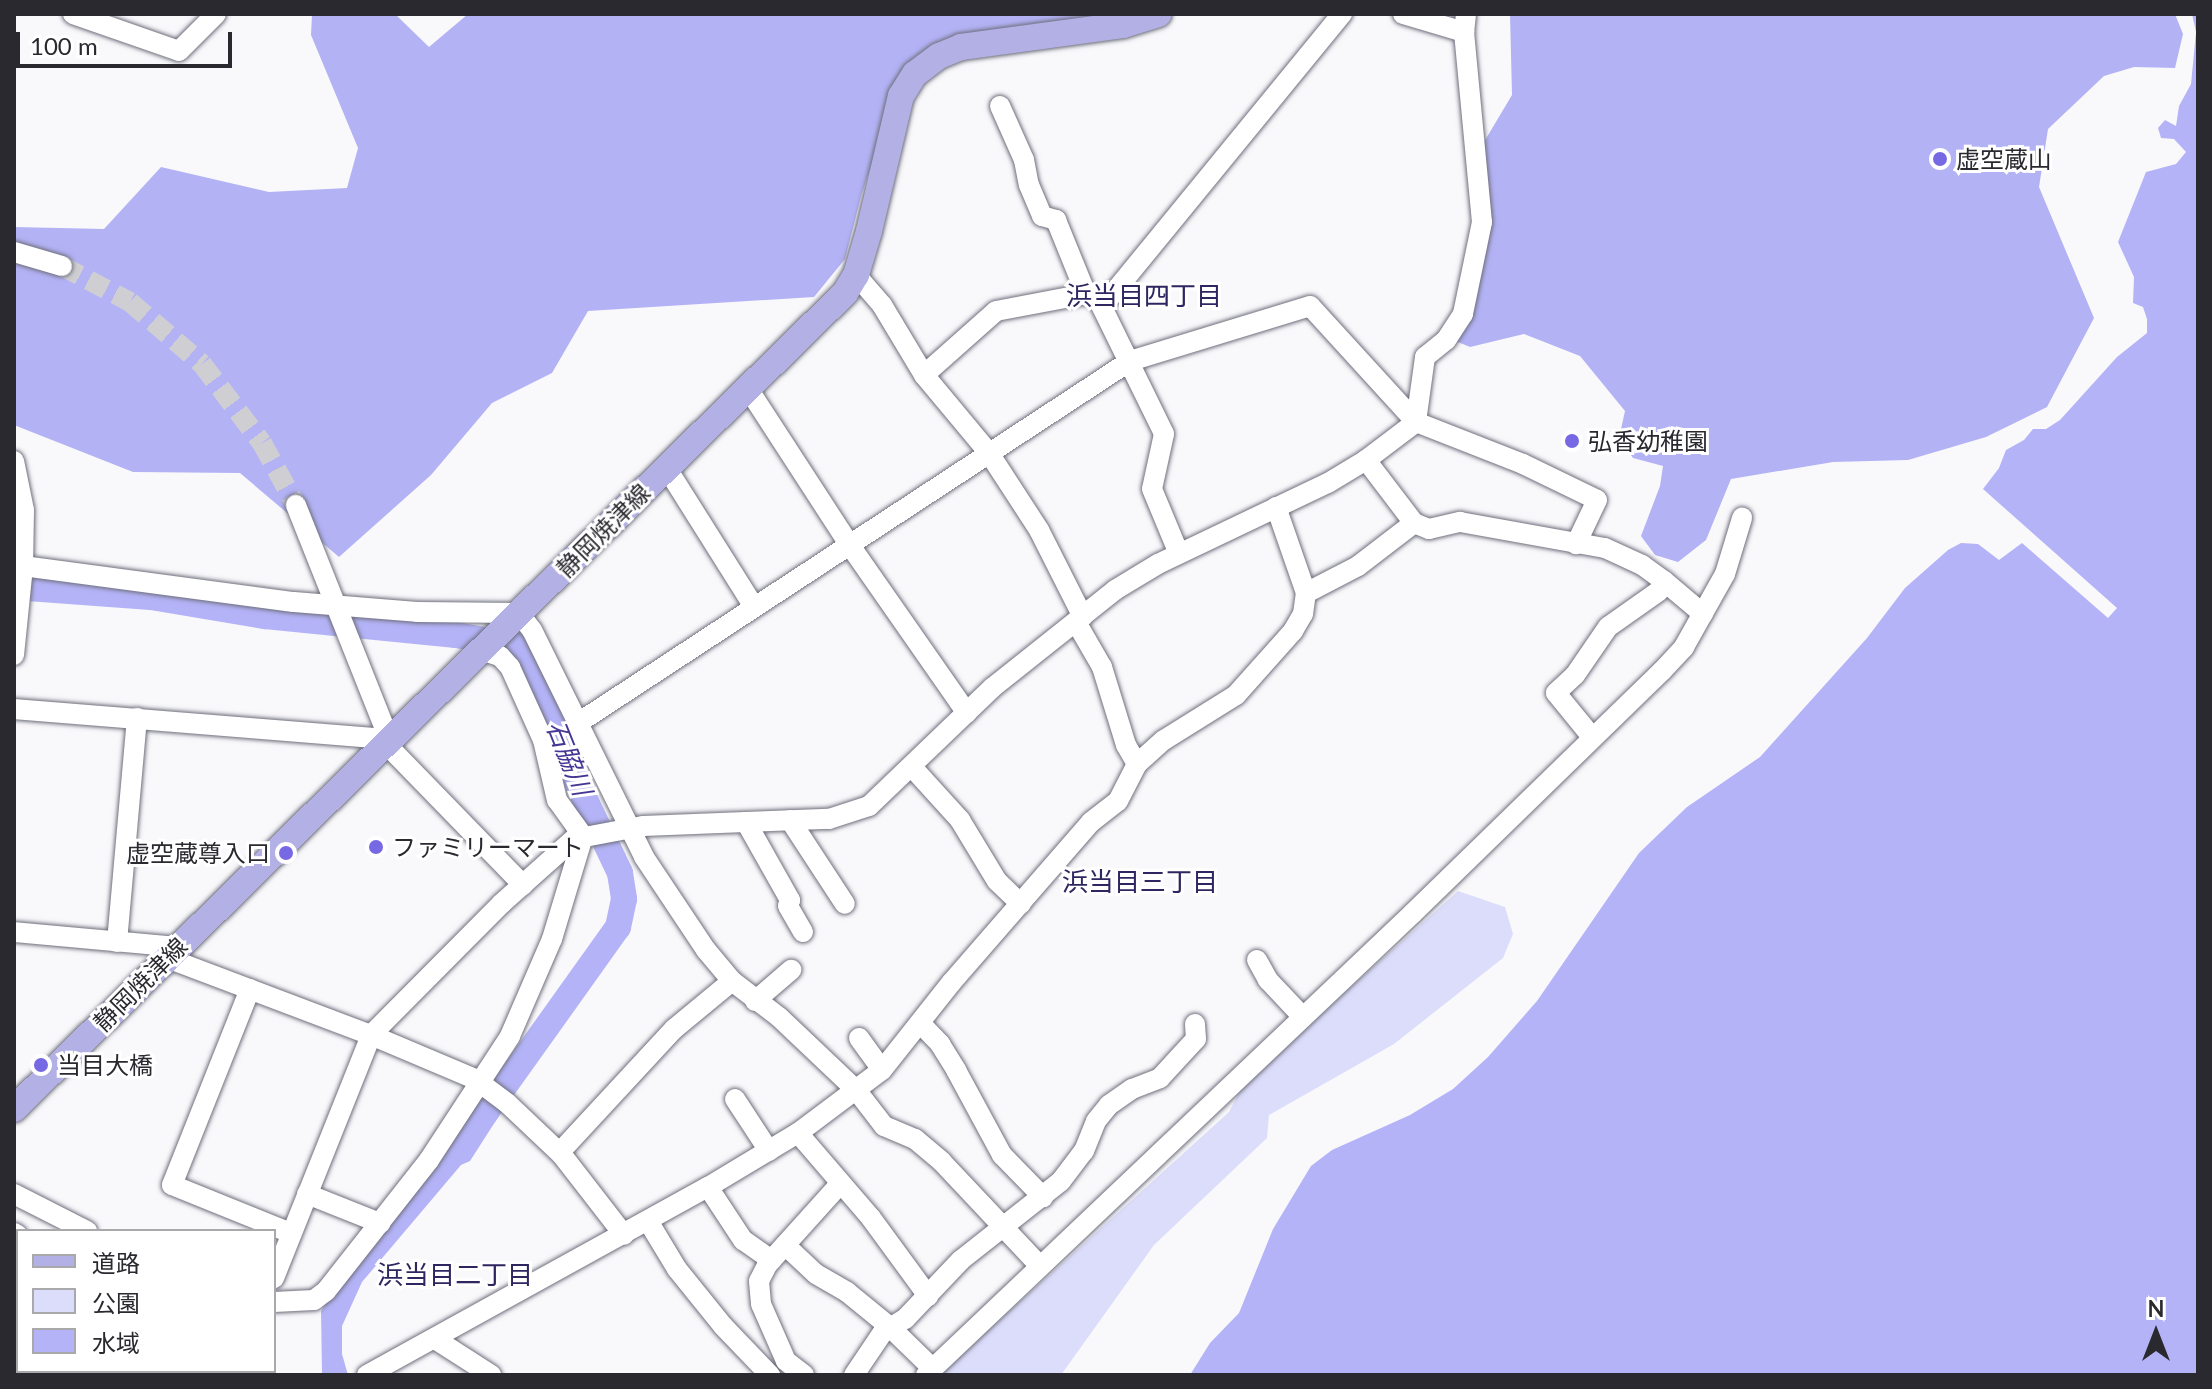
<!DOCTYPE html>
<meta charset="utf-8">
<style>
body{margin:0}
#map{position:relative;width:2212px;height:1389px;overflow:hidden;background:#f9f9fc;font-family:Lato,"Noto Sans JP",sans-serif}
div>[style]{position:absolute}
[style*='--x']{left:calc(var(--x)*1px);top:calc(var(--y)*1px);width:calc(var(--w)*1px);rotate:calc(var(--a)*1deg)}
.green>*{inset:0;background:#dcddfb}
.forest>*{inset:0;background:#b3b2f5}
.water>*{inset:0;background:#b4b3f7}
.river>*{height:26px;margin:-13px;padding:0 13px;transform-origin:13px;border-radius:13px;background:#b4b3f7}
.minor-tunnel>*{height:20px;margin-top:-10px;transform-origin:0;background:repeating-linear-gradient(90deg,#cfcfd3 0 20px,transparent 0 30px)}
.roads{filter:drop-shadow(0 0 2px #6f6f7d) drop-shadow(0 0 2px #6f6f7d)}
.minor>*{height:20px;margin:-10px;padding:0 10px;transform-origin:10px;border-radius:10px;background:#fff}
.major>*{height:26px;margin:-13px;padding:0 13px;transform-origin:13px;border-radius:13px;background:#b3b0e5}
.dots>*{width:22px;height:22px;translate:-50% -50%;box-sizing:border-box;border:4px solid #fff;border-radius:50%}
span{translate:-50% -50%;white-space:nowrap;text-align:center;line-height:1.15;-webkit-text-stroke:6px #fff;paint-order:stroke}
.poi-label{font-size:24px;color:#29292f}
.left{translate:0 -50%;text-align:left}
.right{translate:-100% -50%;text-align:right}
.street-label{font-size:24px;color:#29292f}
.neighbourhood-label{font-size:26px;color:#2d2660}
.water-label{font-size:26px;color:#443694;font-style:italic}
.frame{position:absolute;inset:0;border:16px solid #29292f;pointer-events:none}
.legend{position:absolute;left:16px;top:1229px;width:260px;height:144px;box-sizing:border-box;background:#fff;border:2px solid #a9a9ac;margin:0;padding:10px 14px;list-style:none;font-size:24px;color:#29292f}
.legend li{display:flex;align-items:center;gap:16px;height:40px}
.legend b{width:40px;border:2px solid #a9a9ac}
.north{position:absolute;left:2116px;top:1293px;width:80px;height:80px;-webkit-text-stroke:6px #fff;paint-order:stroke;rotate:0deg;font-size:22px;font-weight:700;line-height:32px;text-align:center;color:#29292f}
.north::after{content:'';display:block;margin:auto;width:28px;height:36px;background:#29292f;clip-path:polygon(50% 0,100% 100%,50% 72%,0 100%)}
.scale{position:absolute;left:16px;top:32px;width:216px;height:36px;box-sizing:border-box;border:4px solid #29292f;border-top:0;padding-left:10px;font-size:24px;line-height:28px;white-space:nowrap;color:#29292f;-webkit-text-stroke:6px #fff;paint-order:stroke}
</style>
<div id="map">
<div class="green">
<i style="clip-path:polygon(1458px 891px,1505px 907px,1513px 934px,1503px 958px,1394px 1044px,1269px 1115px,1267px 1138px,1154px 1245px,1061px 1375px,939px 1375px,1229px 1112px,1244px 1083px)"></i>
</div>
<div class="forest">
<i style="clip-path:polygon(312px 14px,395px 14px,429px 47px,468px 14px,1126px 14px,901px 77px,862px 193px,845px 259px,814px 297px,588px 311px,552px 373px,492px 403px,431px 475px,339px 557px,240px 473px,133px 472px,14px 425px,14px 227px,104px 229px,161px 167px,269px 192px,347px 188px,358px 148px,311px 35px)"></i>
<i style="clip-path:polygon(1510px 14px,2175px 14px,2183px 34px,2175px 68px,2134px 67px,2104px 76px,2048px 129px,2039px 187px,2094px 318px,2047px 407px,1986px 437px,1908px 460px,1833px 462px,1731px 479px,1706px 540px,1678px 562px,1655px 555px,1641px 536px,1660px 486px,1663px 466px,1633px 458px,1619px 438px,1625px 411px,1580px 356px,1524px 334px,1470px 347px,1453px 340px,1469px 302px,1478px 152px,1512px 95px)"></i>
</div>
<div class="water">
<i style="clip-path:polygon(2192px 14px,2198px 14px,2198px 1375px,1190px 1375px,1210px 1343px,1239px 1313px,1273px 1229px,1311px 1166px,1332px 1150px,1410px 1115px,1453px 1089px,1488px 1057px,1537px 1001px,1639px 853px,1687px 807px,1760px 757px,1867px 638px,1905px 588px,1948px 550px,1961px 543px,1978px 544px,1999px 560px,2022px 543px,2108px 618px,2117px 608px,1983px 489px,1999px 468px,2006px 450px,2024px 440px,2033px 429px,2046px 429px,2060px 420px,2117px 357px,2147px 333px,2147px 319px,2143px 307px,2133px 303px,2134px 277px,2118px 242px,2146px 172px,2176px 164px,2186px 152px,2174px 139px,2161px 138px,2158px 128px,2165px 120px,2176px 126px,2179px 106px,2191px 84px,2196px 32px)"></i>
<i style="clip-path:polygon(484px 1092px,504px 1108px,470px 1161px,461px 1165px,362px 1282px,342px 1326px,342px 1354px,348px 1375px,322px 1375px,321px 1311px,344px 1276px,437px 1167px)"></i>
<i style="clip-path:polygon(14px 1255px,18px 1258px,18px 1371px,201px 1371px,208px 1375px,14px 1375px)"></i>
</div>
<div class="river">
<i style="--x:14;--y:587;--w:137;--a:4.2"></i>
<i style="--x:151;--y:597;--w:116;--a:9.5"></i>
<i style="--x:265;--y:616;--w:192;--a:5.7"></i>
<i style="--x:456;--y:635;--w:59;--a:9.8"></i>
<i style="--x:514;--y:645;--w:30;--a:48"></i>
<i style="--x:534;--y:667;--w:103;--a:70.7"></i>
<i style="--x:568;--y:764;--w:121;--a:64.5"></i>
<i style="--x:620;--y:873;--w:26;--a:81"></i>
<i style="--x:624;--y:899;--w:29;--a:102"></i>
<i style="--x:618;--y:927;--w:232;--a:125.5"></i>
</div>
<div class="minor-tunnel">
<i style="--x:62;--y:266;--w:77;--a:27.9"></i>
<i style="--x:130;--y:302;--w:95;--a:40.7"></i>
<i style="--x:202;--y:364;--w:99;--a:52.8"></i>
<i style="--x:262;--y:443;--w:71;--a:61.3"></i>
</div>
<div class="roads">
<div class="minor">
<i style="--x:73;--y:14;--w:112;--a:19.2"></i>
<i style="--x:179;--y:51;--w:52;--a:-45"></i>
<i style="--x:1403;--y:14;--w:64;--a:16.4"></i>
<i style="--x:1466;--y:14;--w:18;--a:96"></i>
<i style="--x:1464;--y:32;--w:191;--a:84.6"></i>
<i style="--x:1482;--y:222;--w:94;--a:101.7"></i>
<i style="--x:1463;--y:314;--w:31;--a:123"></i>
<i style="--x:1446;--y:340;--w:27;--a:141"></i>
<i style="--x:1425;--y:357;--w:66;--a:97.9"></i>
<i style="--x:1416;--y:422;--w:115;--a:21.4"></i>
<i style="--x:1523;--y:464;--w:82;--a:25.9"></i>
<i style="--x:1597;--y:500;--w:49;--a:115.5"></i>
<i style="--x:1000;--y:106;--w:59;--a:66"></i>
<i style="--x:1024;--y:160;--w:25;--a:79"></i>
<i style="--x:1029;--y:185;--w:34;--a:67"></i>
<i style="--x:1042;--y:216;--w:15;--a:16"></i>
<i style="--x:1056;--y:220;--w:80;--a:67.9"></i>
<i style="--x:14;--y:252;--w:50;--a:16.3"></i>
<i style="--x:856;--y:275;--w:40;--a:49"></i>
<i style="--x:882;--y:305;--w:82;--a:59"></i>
<i style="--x:924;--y:375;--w:102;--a:50.2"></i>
<i style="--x:989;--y:453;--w:92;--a:57"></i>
<i style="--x:1039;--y:530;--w:97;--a:63.2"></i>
<i style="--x:1102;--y:307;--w:379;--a:-50.7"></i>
<i style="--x:924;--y:375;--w:96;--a:-41.6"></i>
<i style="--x:996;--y:311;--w:92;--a:-10.7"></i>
<i style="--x:1086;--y:294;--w:13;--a:23"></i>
<i style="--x:1098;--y:299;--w:150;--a:63.9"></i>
<i style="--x:1164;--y:434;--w:56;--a:102.3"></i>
<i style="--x:1152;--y:489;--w:70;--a:67.4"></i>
<i style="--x:747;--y:387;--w:187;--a:57"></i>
<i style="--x:849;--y:544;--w:206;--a:55.1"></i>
<i style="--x:1366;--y:460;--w:79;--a:52.7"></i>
<i style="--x:1414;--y:523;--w:16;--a:22"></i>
<i style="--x:1429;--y:529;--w:32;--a:-13"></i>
<i style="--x:1460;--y:522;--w:147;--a:10.2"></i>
<i style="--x:1605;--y:548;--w:41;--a:24.7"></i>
<i style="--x:1642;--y:565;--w:27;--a:36"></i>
<i style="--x:1664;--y:581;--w:11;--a:117"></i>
<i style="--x:1659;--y:591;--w:62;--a:144.8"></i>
<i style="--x:1608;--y:627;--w:58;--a:124.5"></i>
<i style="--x:1575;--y:675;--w:26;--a:137"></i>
<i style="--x:1556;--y:693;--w:57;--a:50.7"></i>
<i style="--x:14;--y:461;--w:50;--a:78.5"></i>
<i style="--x:24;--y:510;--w:56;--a:91"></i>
<i style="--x:23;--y:566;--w:273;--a:7.6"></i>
<i style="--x:294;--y:602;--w:123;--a:4.6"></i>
<i style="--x:417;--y:612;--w:102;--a:0.6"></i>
<i style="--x:519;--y:613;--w:21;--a:53"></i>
<i style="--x:532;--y:630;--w:253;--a:63.7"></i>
<i style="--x:644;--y:857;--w:112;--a:56.3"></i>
<i style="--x:706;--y:950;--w:40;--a:50"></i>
<i style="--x:732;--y:981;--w:59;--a:37.5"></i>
<i style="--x:779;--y:1017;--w:108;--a:43.5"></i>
<i style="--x:857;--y:1091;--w:44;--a:52.4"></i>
<i style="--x:884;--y:1126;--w:34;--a:23"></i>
<i style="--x:915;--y:1139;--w:35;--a:40"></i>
<i style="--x:942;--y:1162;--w:143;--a:46.7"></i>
<i style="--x:666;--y:467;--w:165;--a:57.8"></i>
<i style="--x:1664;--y:581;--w:51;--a:40.2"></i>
<i style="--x:1306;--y:593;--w:59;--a:-27.4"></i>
<i style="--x:1358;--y:566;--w:71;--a:-37.5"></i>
<i style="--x:1076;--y:622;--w:52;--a:60"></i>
<i style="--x:1102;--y:667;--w:82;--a:72.9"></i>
<i style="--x:1126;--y:745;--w:22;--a:60"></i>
<i style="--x:481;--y:650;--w:20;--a:18"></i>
<i style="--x:500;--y:656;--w:15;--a:48"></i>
<i style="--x:510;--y:667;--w:80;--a:65.7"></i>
<i style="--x:543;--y:740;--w:62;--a:76.9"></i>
<i style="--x:557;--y:800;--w:44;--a:54.2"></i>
<i style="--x:14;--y:655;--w:89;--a:-84.2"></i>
<i style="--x:14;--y:709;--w:376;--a:4.6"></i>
<i style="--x:389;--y:739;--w:252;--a:-111.7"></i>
<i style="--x:385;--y:743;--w:198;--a:45.8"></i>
<i style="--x:912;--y:767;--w:72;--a:47.8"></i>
<i style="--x:960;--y:820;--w:71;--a:58.8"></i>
<i style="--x:997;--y:881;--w:33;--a:44"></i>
<i style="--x:790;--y:820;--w:100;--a:56.8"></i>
<i style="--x:746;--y:822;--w:90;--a:60.6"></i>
<i style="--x:790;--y:900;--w:6;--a:108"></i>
<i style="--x:788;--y:906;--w:30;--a:60"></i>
<i style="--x:14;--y:932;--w:165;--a:5.2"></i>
<i style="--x:117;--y:942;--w:225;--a:-84.9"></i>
<i style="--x:167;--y:958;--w:218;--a:20.7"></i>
<i style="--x:371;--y:1035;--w:113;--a:22.9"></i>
<i style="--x:475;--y:1079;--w:40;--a:37"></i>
<i style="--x:507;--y:1103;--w:76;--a:43.4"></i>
<i style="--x:562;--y:1155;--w:101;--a:52.2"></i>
<i style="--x:1257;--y:960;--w:23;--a:61"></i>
<i style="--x:1268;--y:980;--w:51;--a:46.6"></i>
<i style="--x:250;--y:989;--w:211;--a:111.7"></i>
<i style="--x:172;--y:1185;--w:128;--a:22"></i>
<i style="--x:755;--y:1001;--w:48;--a:-40.7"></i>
<i style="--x:921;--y:1024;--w:28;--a:46"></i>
<i style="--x:940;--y:1044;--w:31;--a:58"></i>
<i style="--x:956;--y:1070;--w:97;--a:61.6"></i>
<i style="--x:1002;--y:1155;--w:59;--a:45.7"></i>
<i style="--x:859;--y:1038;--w:39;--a:54"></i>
<i style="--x:735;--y:1099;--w:62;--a:56.8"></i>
<i style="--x:798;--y:1133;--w:112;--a:49.3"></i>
<i style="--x:871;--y:1218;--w:97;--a:53.8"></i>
<i style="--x:560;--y:1152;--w:168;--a:-47.2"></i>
<i style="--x:674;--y:1029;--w:75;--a:-39.6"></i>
<i style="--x:708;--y:1187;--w:64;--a:56.6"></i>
<i style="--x:743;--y:1240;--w:35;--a:35"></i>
<i style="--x:14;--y:1194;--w:82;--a:26.9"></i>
<i style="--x:307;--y:1194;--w:79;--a:21.7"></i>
<i style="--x:648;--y:1221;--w:56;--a:58.9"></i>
<i style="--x:677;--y:1269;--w:73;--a:51.1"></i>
<i style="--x:723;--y:1326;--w:68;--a:46.2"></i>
<i style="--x:14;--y:1233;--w:4;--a:27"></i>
<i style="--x:785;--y:1245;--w:42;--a:43.1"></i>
<i style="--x:816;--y:1274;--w:36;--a:30"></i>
<i style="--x:847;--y:1292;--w:57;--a:39.3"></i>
<i style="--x:891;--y:1328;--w:59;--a:44.3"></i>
<i style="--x:274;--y:1278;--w:262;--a:-68.2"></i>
<i style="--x:371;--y:1035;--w:185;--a:-45.2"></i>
<i style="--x:501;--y:904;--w:98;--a:-41.7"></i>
<i style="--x:574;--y:839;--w:70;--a:-10.7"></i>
<i style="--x:643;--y:826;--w:186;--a:-2.2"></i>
<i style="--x:829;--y:819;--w:42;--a:-18"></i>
<i style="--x:869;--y:806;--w:170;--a:-43.8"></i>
<i style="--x:992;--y:688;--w:157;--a:-38.5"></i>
<i style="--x:1115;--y:590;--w:50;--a:-31.2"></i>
<i style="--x:1158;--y:564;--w:188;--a:-25.5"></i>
<i style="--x:1328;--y:483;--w:44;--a:-31.2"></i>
<i style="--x:1366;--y:460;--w:63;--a:-37.2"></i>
<i style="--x:1416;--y:422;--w:157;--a:-132.4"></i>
<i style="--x:1310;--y:306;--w:188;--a:163"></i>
<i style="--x:1130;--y:361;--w:660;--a:146.74"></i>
<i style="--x:274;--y:1302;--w:40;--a:-2.9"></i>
<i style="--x:314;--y:1300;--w:15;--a:-37"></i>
<i style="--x:326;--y:1291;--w:167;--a:-51.8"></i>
<i style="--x:429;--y:1160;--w:148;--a:-56.8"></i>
<i style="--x:510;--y:1036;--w:106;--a:-66.6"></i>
<i style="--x:552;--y:939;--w:108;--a:-73.2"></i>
<i style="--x:435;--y:1339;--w:67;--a:32.7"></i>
<i style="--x:241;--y:1371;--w:7;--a:34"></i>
<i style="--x:367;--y:1375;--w:389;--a:-28.9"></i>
<i style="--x:708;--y:1187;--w:105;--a:-31"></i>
<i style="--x:798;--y:1133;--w:105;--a:-36.9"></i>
<i style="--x:882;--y:1070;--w:111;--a:-51.6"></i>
<i style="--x:951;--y:983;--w:213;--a:-49"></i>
<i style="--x:1091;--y:822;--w:34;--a:-38"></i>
<i style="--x:1118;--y:801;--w:42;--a:-62.8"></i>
<i style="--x:1137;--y:764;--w:36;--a:-42"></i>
<i style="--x:1164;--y:740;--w:85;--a:-32"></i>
<i style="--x:1236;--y:695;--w:86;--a:-48.3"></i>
<i style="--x:1293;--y:631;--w:20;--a:-60"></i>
<i style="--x:1303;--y:614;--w:21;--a:-82"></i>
<i style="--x:1306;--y:593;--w:91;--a:-109.2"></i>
<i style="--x:804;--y:1375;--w:23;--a:-142"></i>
<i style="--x:786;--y:1361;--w:62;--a:-113.7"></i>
<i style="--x:761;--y:1304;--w:23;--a:-95"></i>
<i style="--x:759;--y:1281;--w:18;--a:-63"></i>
<i style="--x:767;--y:1265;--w:109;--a:-48"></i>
<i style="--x:854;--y:1375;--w:52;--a:-56"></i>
<i style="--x:883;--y:1332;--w:26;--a:-31"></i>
<i style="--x:905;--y:1319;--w:81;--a:-46.5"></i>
<i style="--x:961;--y:1260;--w:127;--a:-38.3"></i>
<i style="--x:1061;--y:1181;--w:38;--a:-53"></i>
<i style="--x:1084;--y:1151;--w:32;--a:-68"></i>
<i style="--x:1096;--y:1121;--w:21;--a:-51"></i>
<i style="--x:1109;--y:1105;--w:28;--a:-35"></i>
<i style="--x:1132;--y:1089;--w:30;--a:-21"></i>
<i style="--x:1160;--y:1078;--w:53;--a:-47.3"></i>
<i style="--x:1196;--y:1039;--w:15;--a:-94"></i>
<i style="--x:926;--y:1375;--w:671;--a:-43.49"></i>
<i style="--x:1413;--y:913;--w:347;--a:-44.2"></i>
<i style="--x:1662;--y:671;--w:33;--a:-47"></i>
<i style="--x:1684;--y:647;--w:84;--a:-60.7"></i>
<i style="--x:1725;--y:574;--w:59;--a:-73.1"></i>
</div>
<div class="major">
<i style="--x:14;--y:1109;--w:1165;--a:-44.48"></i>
<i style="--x:845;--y:293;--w:21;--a:-59"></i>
<i style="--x:856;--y:275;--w:46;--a:-73.5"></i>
<i style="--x:869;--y:231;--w:139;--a:-76.7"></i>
<i style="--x:901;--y:96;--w:26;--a:-58"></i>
<i style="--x:915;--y:74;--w:30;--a:-37"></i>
<i style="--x:939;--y:56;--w:24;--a:-22"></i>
<i style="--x:961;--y:47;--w:163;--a:-7.7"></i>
<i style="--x:1123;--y:25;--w:37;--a:-17"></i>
</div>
</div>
<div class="dots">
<i style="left:1940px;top:159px;background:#7769e4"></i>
<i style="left:1572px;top:441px;background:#7769e4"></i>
<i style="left:376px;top:847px;background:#7769e4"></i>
<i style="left:286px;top:853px;background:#7769e4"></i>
<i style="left:41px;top:1065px;background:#7769e4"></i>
</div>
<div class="poi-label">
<span class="left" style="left:1956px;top:159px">虚空蔵山</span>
<span class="left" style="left:1588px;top:441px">弘香幼稚園</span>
<span class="left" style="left:392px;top:847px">ファミリーマート</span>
<span class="right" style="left:270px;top:853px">虚空蔵尊入口</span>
<span class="left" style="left:57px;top:1065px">当目大橋</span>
</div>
<div class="street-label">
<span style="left:603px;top:530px;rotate:-45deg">静岡焼津線</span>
<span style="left:140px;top:984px;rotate:-45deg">静岡焼津線</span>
</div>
<div class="neighbourhood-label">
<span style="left:1144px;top:296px">浜当目四丁目</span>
<span style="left:1140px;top:882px">浜当目三丁目</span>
<span style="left:455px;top:1275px">浜当目二丁目</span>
</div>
<div class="water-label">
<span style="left:569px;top:758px;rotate:68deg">石脇川</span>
</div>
<div class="frame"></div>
<ul class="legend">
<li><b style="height:10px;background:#b3b0e5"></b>道路</li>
<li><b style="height:22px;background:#dcddfb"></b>公園</li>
<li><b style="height:22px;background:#b4b3f7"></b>水域</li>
</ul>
<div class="north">N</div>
<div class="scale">100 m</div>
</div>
